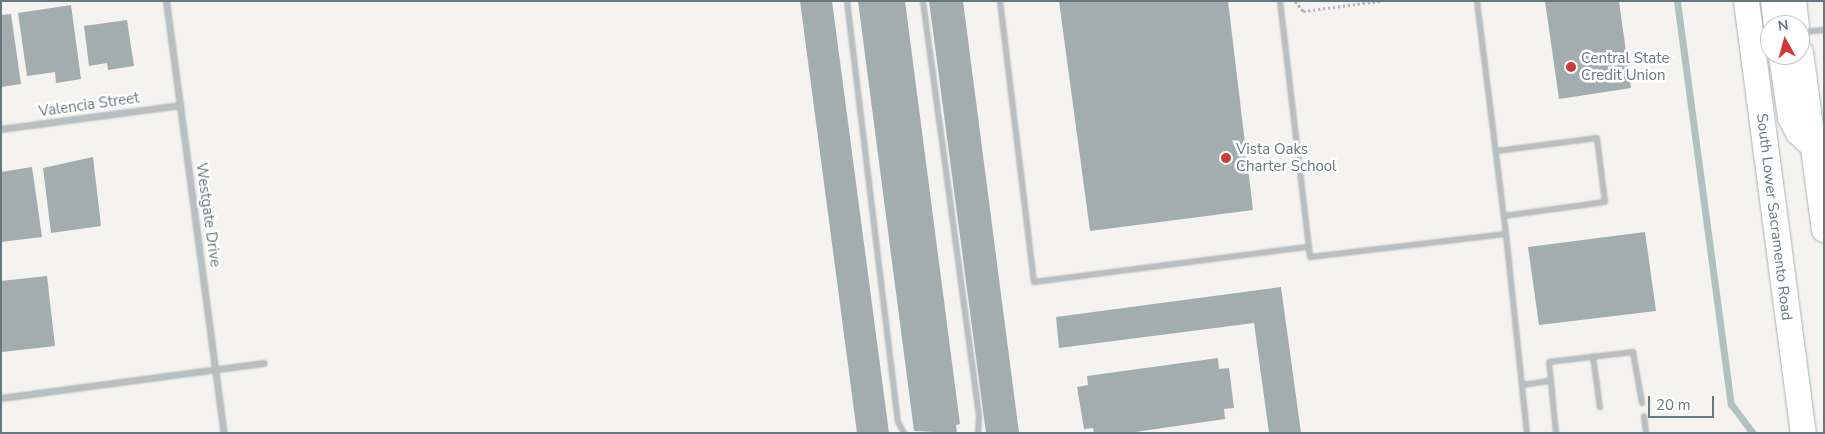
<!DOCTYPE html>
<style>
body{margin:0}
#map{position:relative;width:1825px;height:434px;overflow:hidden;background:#f4f3f0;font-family:"Nunito Sans",sans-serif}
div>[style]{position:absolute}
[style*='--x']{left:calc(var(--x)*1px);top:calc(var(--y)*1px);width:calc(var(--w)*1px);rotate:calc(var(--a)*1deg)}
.stream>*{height:7px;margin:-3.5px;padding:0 3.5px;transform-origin:3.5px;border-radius:3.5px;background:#b1c0c1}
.building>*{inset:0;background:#a3acaf}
.path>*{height:3px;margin-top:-1.5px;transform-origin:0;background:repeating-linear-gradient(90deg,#b3b7b8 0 2.5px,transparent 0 5px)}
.roads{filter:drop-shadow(0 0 1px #abb2b5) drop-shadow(0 0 1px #abb2b5)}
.lane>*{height:4px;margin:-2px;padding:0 2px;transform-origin:2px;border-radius:2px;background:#b9bec0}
.street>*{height:5px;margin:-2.5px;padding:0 2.5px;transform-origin:2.5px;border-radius:2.5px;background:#b9bec0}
.secondary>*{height:25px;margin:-12.5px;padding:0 12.5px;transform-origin:12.5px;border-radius:12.5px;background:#fff}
.dots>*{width:14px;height:14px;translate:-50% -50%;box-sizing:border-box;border:2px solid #fff;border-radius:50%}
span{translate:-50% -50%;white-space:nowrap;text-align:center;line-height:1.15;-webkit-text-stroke:5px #fff;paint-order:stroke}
.poi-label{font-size:15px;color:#66787e}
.left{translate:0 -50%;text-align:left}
.street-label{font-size:15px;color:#66787e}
.frame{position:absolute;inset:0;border:2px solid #66787e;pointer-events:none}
.north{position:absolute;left:1760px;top:15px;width:50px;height:50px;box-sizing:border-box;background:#fff;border:1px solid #c2c9cb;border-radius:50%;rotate:353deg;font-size:14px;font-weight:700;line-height:20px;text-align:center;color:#66787e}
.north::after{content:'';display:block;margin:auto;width:18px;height:22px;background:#ce3b36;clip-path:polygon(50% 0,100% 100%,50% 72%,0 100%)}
.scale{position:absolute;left:1648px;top:396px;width:66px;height:22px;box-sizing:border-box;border:2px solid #66787e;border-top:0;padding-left:6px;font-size:15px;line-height:18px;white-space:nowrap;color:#66787e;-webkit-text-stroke:4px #fff;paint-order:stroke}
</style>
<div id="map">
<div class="stream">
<i style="--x:1677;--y:1;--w:407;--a:82.4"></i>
<i style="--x:1731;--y:404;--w:36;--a:53"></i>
</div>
<div class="building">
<i style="clip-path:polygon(800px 1px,832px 1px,889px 433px,857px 433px)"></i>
<i style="clip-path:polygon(858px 1px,905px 1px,960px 424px,956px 425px,957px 433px,914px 431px)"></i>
<i style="clip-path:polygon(929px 1px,963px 1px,1019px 433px,986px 433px)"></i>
<i style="clip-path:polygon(1059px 1px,1228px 1px,1253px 210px,1090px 231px)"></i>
<i style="clip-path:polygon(1545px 1px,1619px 1px,1631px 88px,1559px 99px)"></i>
<i style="clip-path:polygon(71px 5px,81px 79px,56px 83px,55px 72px,27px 76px,18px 13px)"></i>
<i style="clip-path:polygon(11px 14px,21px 84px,1px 87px,1px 15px)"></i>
<i style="clip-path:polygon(127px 20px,134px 66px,108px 70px,107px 63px,89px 66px,84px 26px)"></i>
<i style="clip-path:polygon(93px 157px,101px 226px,51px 233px,43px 168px)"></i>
<i style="clip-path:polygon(32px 167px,42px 237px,1px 242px,1px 172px)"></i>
<i style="clip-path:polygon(1645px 232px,1656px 311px,1539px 325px,1528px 247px)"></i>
<i style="clip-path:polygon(47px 276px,55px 346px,2px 352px,1px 281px)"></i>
<i style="clip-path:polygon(1281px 287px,1301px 433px,1269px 433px,1254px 323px,1059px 348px,1056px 317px)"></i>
<i style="clip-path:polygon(1218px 358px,1219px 369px,1229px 368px,1234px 408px,1224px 409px,1225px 419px,1128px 433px,1094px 433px,1093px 428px,1084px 429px,1077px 387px,1088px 385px,1087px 376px)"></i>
</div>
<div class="path">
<i style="--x:1295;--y:1;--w:13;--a:51"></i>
<i style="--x:1303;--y:11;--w:78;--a:-7.4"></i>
</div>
<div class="roads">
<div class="lane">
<i style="--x:847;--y:1;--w:424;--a:83.1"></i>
<i style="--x:898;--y:422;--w:13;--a:61"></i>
<i style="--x:923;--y:1;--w:419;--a:82.3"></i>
<i style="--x:979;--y:416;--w:17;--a:93"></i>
<i style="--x:1000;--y:1;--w:283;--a:83.1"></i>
<i style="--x:1034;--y:282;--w:277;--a:-7.3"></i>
<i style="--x:1280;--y:1;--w:258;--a:83.3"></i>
<i style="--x:1310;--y:257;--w:197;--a:-6.7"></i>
<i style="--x:1506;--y:234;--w:235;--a:-97.1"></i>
<i style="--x:1802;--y:32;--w:22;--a:-5"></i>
<i style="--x:1496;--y:151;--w:102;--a:-7.3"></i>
<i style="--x:1597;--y:138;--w:64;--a:82.9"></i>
<i style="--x:1605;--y:202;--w:102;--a:172.1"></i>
<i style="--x:1506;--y:234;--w:200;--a:84"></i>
<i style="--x:1593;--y:356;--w:52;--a:82.3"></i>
<i style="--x:1522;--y:385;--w:28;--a:-8"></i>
<i style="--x:1644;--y:416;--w:17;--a:83"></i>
<i style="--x:1556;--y:433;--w:71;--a:-95.6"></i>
<i style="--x:1549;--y:362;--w:85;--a:-6.8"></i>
<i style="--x:1633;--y:352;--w:52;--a:80"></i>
</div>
<div class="street">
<i style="--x:166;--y:1;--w:436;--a:82.4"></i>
<i style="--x:1;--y:129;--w:181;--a:-7.6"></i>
<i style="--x:1;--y:398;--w:265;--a:-7.6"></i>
</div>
<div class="secondary">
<i style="--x:1746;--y:1;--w:436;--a:82.5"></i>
<i style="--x:1773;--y:1;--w:24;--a:83"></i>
<i style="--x:1793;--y:1;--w:24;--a:83"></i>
<i style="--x:1800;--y:52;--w:179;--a:82.3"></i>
<i style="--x:1781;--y:55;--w:63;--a:81.7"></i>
<i style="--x:1790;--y:117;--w:17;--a:62"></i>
<i style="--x:1798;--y:132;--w:19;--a:43"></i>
</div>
</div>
<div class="dots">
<i style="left:1571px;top:67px;background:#ce3b36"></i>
<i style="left:1226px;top:158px;background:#ce3b36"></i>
</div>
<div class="poi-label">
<span class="left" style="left:1581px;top:67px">Central State<br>Credit Union</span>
<span class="left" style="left:1236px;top:158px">Vista Oaks<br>Charter School</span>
</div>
<div class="street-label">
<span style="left:89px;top:105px;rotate:-8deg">Valencia Street</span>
<span style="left:208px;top:215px;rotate:82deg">Westgate Drive</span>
<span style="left:1774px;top:217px;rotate:83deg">South Lower Sacramento Road</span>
</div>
<div class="frame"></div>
<div class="north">N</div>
<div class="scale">20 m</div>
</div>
